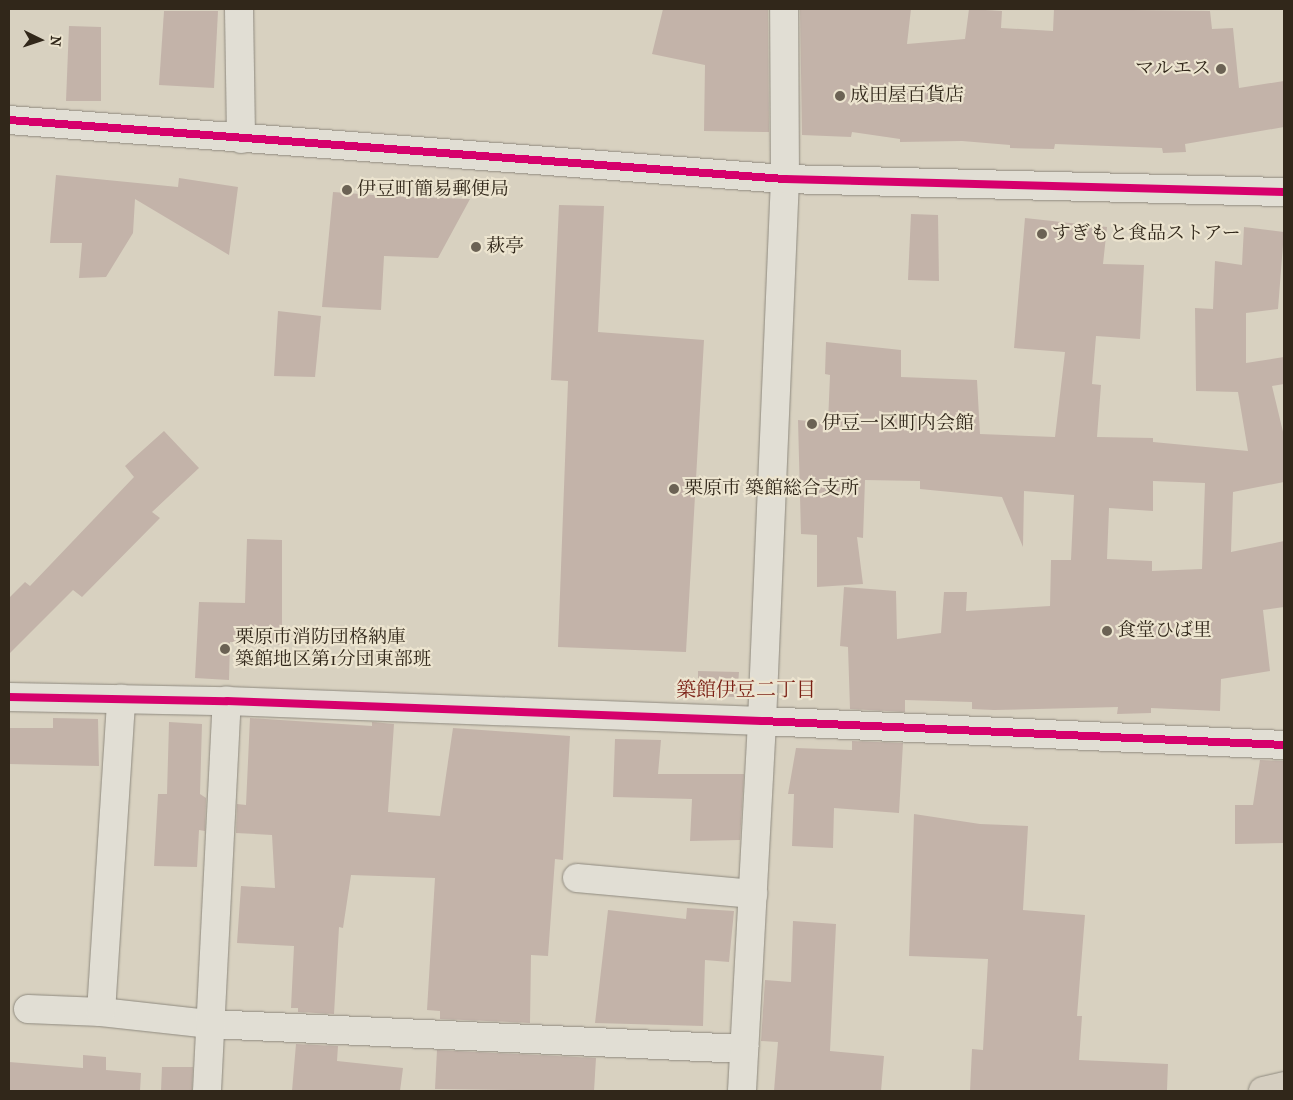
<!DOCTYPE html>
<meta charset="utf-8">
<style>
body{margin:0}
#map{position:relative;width:1293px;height:1100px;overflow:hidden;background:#d8d1c0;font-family:"IM FELL French Canon","Noto Serif JP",serif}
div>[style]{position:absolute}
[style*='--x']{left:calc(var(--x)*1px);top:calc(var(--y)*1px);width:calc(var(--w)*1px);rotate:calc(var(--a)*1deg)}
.building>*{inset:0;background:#c3b3a9}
.roads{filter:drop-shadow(0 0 1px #8f8a7f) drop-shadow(0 0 1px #8f8a7f)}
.minor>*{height:28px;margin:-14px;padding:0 14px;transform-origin:14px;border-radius:14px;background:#e1ded4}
.major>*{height:28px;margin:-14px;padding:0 14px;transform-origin:14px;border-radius:14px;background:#d5cec0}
.cycleway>*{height:8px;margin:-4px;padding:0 4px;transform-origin:4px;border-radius:4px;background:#d6006c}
.dots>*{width:14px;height:14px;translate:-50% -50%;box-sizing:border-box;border:2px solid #ece4cf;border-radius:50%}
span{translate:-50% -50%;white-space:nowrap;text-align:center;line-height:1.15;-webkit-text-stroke:4.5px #ece4cf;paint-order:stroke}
.poi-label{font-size:19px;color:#31271a}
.right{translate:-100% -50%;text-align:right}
.left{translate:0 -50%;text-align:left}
.neighbourhood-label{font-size:20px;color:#7a1f14}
.frame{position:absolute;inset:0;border:10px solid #31271a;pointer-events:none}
.north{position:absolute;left:15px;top:15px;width:50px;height:50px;-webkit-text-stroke:4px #ece4cf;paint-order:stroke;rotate:94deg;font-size:14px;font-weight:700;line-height:20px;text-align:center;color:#31271a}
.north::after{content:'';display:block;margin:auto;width:18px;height:22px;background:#31271a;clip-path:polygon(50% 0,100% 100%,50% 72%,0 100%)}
</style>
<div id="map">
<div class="building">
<i style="clip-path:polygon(663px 9px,768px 9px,769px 132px,704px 131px,705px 65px,652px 54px)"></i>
<i style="clip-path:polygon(800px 9px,911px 9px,907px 44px,965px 39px,969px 9px,1002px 11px,1001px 28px,1053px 31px,1054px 9px,1210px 11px,1212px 29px,1233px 28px,1239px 88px,1284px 81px,1284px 127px,1185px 144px,1186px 152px,1163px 153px,1162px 148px,1055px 144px,1054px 149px,1010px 148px,1010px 145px,962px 141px,900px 142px,900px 139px,852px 132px,851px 137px,802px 135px)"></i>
<i style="clip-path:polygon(164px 11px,218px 11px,214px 88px,159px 85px)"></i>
<i style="clip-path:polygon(69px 26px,101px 27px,101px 101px,66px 101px)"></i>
<i style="clip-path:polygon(56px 175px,178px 187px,179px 178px,238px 187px,229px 255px,135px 199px,133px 233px,106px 277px,79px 278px,82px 243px,50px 243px)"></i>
<i style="clip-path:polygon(333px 192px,388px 196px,470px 199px,438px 258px,384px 256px,381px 310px,322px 307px)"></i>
<i style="clip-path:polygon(559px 205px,604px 206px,598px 332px,704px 340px,686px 652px,558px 647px,568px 381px,551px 380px)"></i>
<i style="clip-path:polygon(911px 214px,938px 215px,939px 281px,908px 280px)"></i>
<i style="clip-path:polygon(evenodd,1025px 218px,1107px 227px,1103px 264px,1144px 265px,1140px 339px,1096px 336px,1092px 384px,1101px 385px,1097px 437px,1153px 438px,1153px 442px,1248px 451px,1238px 392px,1196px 391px,1195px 308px,1213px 309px,1215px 261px,1242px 265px,1244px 227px,1284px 232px,1278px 309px,1246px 313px,1246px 363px,1284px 357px,1284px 384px,1272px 386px,1284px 436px,1284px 482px,1233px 492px,1231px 552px,1284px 541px,1284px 607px,1263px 610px,1270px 671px,1221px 679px,1220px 711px,1151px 708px,1151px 713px,1117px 714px,1118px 707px,994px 710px,972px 709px,972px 702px,905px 700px,905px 712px,850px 709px,848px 647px,840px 646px,844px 587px,896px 591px,897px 639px,941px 633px,944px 592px,967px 592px,966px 611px,1050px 606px,1051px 560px,1071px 560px,1074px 495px,1024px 491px,1023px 547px,1002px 497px,920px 489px,920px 481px,865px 480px,863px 538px,857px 537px,863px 584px,817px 587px,817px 535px,801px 534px,798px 420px,828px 423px,830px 375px,825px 374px,826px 342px,901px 350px,901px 377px,977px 380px,980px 434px,1055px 437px,1065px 352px,1014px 348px,1025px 218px,1153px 481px,1205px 483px,1202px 569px,1152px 571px,1152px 561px,1107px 559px,1109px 508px,1153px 511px,1153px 481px)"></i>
<i style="clip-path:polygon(278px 311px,321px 316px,315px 377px,274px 376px)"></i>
<i style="clip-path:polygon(164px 431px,199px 468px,152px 512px,160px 518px,82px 597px,73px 590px,9px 654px,9px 598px,25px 582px,30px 586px,134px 477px,125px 466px)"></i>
<i style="clip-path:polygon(247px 539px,282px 540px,282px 645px,230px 642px,229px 680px,195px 678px,199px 602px,245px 603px)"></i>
<i style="clip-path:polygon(698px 671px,739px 672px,737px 697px,698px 696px)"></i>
<i style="clip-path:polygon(53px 718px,98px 719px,99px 766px,9px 764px,9px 728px,53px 728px)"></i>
<i style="clip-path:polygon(250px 718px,372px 726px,372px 722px,394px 724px,388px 812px,440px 816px,453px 728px,570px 736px,563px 860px,555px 859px,548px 956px,531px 955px,530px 1023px,440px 1019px,440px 1011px,427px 1010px,435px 878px,351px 875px,343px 928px,339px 927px,334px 1014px,298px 1012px,298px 1008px,291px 1008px,294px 946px,237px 943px,241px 886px,275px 888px,272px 835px,236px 833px,237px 804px,246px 805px)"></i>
<i style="clip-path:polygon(169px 722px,202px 724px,200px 794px,206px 798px,205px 831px,199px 830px,197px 867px,154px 866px,158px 794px,167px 794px)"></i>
<i style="clip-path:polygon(615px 739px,661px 740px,658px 774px,744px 774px,740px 840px,690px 841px,692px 799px,613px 797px)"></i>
<i style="clip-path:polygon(852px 741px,903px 743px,899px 813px,834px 808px,833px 848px,792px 846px,794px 794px,788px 794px,796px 748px,852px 750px)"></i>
<i style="clip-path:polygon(1260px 760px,1284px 761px,1284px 843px,1235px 844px,1235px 805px,1253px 805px)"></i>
<i style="clip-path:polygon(914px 814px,980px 824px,1028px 826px,1023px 910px,1085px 915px,1077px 1016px,1082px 1016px,1079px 1060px,1168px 1064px,1167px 1090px,970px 1091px,972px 1049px,983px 1050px,988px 959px,909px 956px)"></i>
<i style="clip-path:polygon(687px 908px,734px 911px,729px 962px,705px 960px,703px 1026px,595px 1023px,608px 910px,686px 919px)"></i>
<i style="clip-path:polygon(793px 921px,836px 924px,830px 1051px,884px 1056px,881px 1091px,774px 1091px,778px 1042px,761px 1041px,765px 980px,791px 982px)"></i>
<i style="clip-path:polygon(296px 1044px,338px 1046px,337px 1061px,403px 1068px,400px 1091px,292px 1091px)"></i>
<i style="clip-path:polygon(437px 1050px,596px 1058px,594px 1091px,435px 1089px)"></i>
<i style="clip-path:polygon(83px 1055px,106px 1057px,106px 1070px,141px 1073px,140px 1091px,9px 1091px,9px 1062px,83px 1068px)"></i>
<i style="clip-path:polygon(162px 1067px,193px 1067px,192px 1091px,161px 1091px)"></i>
</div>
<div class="roads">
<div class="minor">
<i style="--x:239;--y:9;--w:130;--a:89.1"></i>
<i style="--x:9;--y:120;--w:778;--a:4.35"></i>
<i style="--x:785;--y:179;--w:499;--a:1.5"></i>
<i style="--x:9;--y:697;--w:218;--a:1.1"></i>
<i style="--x:227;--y:701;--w:535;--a:2.14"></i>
<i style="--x:762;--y:721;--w:523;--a:2.63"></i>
<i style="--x:577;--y:878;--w:177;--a:5.2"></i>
<i style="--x:28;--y:1009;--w:73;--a:2.4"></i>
<i style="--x:101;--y:1012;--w:110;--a:6.3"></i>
<i style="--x:210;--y:1024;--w:535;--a:2.68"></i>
<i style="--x:101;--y:1012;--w:314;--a:-86.3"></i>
<i style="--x:207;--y:1091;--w:391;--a:-87.1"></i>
<i style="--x:742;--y:1091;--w:371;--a:-86.9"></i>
<i style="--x:762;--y:721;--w:542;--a:-87.57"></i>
<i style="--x:785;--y:179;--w:170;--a:-90.3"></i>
</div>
<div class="major">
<i style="--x:1263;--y:1091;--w:22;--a:-13"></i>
</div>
</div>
<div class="cycleway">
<i style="--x:9;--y:120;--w:778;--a:4.35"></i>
<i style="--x:785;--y:179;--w:499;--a:1.5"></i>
<i style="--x:9;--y:697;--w:218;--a:1.1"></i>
<i style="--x:227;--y:701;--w:535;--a:2.14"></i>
<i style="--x:762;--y:721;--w:523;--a:2.63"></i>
</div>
<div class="dots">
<i style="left:1221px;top:69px;background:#6b6254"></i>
<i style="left:840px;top:96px;background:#6b6254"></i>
<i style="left:347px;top:190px;background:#6b6254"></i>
<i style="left:1042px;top:234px;background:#6b6254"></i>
<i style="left:476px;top:247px;background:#6b6254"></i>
<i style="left:812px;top:424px;background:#6b6254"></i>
<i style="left:674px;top:489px;background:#6b6254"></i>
<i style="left:1107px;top:631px;background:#6b6254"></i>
<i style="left:225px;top:649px;background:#6b6254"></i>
</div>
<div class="poi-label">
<span class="right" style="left:1211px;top:69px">マルエス</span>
<span class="left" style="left:850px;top:96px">成田屋百貨店</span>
<span class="left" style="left:357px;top:190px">伊豆町簡易郵便局</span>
<span class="left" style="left:1052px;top:234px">すぎもと食品ストアー</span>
<span class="left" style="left:486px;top:247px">萩亭</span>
<span class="left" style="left:822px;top:424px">伊豆一区町内会館</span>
<span class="left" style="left:684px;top:489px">栗原市 築館総合支所</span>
<span class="left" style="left:1117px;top:631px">食堂ひば里</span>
<span class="left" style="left:235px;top:649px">栗原市消防団格納庫<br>築館地区第1分団東部班</span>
</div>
<div class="neighbourhood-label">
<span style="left:746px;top:689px">築館伊豆二丁目</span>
</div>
<div class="frame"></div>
<div class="north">N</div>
</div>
